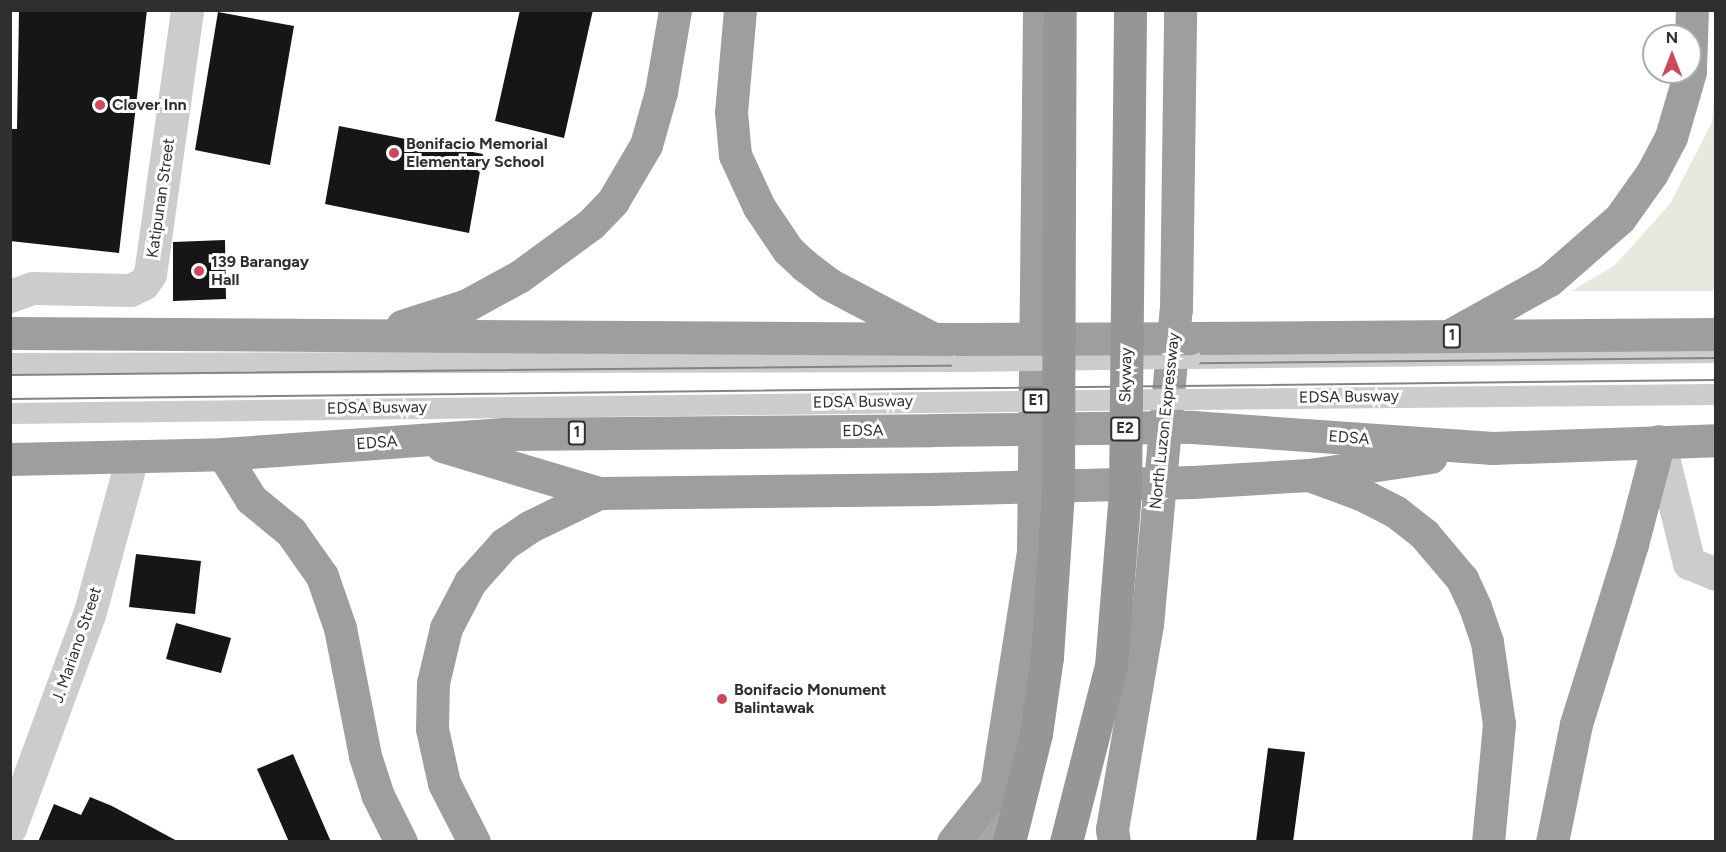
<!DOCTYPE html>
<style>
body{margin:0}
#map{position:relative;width:1726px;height:852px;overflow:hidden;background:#fff;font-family:Figtree,sans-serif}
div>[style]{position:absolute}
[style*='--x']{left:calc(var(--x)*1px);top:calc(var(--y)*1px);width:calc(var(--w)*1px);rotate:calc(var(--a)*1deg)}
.green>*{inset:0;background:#e6eade}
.building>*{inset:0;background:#161616}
.service>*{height:21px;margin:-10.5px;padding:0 10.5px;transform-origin:10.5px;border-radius:10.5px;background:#ccc}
.minor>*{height:33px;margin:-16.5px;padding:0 16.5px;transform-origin:16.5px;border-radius:16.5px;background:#ccc}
.tertiary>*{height:33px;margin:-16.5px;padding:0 16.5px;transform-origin:16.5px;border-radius:16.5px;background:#ccc}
.primary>*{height:33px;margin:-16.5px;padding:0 16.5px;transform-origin:16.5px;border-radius:16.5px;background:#a7a7a7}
.trunk>*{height:33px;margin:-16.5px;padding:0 16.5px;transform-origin:16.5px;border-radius:16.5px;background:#9e9e9e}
.tram>*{height:1.5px;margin:-0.75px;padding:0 0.75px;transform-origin:0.75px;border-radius:0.75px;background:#848484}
.service-bridge>*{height:21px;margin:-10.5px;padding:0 10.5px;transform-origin:10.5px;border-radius:10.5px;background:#ccc}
.trunk-bridge>*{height:33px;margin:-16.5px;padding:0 16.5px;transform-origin:16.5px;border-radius:16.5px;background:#9e9e9e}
.motorway-bridge>*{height:33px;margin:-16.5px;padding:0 16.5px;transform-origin:16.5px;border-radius:16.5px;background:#969696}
.dots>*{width:16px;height:16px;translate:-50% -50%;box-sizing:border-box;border:3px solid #fff;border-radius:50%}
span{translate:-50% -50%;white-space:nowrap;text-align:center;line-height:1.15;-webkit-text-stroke:6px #fff;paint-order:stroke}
.shield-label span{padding:2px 4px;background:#fff;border:2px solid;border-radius:4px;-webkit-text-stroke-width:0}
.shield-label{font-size:15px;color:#2f2f2f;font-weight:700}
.poi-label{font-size:16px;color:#2f2f2f;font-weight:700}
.left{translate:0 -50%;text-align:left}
.street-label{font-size:16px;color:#2f2f2f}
.frame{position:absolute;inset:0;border:12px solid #2f2f2f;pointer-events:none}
.north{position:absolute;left:1642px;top:24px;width:60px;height:60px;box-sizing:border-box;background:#fff;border:2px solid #acacac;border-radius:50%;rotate:0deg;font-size:16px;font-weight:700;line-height:24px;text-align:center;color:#2f2f2f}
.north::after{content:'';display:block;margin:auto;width:21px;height:27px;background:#cf475c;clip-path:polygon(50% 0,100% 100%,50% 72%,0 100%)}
</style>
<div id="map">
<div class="green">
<i style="clip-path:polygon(1715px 86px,1715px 291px,1571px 291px,1614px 266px,1670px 204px,1712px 122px)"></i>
</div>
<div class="building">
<i style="clip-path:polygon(19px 10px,147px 10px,119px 253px,10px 241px,10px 129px,17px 129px)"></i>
<i style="clip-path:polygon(520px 10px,593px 10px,564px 138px,495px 121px)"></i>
<i style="clip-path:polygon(218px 12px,294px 26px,270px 165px,195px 150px)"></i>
<i style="clip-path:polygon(339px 126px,483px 154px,469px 233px,325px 204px)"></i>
<i style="clip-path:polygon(225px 240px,226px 299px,173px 301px,173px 242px)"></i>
<i style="clip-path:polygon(136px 554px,201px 561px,195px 614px,129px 607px)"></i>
<i style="clip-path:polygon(176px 623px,231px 638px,221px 673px,166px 659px)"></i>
<i style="clip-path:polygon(1268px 748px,1305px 752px,1293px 842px,1256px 842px)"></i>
<i style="clip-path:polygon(293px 754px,331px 842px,289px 842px,257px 769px)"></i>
<i style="clip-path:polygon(90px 797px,112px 806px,179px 842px,38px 842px,54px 804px,81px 815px)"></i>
</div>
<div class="service">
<i style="--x:1190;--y:358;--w:526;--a:-0.65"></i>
<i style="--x:10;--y:363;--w:951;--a:-0.12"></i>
<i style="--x:1187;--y:399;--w:529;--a:-0.54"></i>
<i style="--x:10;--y:413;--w:916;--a:-0.69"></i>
</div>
<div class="minor">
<i style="--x:1659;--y:441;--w:126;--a:76.2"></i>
<i style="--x:1689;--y:563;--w:29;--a:22"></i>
<i style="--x:10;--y:828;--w:227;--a:-69.7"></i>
<i style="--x:89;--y:615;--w:163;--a:-74.7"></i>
</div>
<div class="tertiary">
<i style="--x:10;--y:296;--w:23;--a:-20"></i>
<i style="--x:32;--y:288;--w:98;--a:1.2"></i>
<i style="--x:130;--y:290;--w:14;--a:-25"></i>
<i style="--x:143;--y:284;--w:12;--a:-55"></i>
<i style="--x:150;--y:274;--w:267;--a:-82"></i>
</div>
<div class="primary">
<i style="--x:980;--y:842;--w:56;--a:-73.5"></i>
</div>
<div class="trunk">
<i style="--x:740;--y:10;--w:102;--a:95"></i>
<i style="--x:731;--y:112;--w:43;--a:84.7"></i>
<i style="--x:735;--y:155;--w:57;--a:65.2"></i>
<i style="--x:759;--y:207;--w:52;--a:56"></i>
<i style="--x:788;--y:250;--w:22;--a:43"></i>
<i style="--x:804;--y:265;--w:31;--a:37"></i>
<i style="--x:829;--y:284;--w:112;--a:27.7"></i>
<i style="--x:1690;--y:69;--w:59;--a:-88.1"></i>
<i style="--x:402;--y:326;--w:68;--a:-17.9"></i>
<i style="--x:467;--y:305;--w:60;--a:-28.7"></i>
<i style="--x:520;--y:276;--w:88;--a:-36.2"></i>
<i style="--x:591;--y:224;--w:32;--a:-46"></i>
<i style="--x:613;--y:201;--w:65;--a:-59.5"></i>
<i style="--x:646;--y:145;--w:55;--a:-74.2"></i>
<i style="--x:661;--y:92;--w:83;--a:-80.3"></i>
<i style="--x:10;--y:333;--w:949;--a:0.36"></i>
<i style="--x:1454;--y:333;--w:109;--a:-29.2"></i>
<i style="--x:1549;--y:280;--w:94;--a:-41.1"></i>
<i style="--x:1620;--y:218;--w:55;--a:-54.6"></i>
<i style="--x:1652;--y:173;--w:41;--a:-62.2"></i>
<i style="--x:1671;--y:137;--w:68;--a:-73.7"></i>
<i style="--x:1189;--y:338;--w:527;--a:-0.43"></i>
<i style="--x:1192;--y:427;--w:301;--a:4"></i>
<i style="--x:1492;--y:448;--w:224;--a:-2"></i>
<i style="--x:442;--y:446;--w:164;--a:16.7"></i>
<i style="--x:599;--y:493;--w:331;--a:-0.7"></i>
<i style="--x:223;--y:454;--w:53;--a:58.1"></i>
<i style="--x:251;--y:499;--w:52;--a:39.5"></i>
<i style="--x:291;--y:532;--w:54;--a:54.8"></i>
<i style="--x:322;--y:576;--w:55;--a:70.9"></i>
<i style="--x:340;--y:628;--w:130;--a:78.9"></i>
<i style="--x:365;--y:756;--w:40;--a:72"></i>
<i style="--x:377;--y:794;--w:54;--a:63.4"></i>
<i style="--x:10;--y:459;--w:213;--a:-1.3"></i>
<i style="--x:223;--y:454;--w:282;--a:-4.1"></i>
<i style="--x:504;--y:434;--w:428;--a:-0.5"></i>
<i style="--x:1309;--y:475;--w:55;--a:20.1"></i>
<i style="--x:1361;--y:494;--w:39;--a:27"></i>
<i style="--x:1396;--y:512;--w:36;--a:38"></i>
<i style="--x:1424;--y:534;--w:59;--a:49.8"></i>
<i style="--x:1462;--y:579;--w:31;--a:65"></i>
<i style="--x:1475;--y:607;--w:37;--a:71"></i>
<i style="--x:1487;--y:642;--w:83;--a:81.7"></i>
<i style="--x:1499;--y:724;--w:119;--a:95.3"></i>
<i style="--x:1193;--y:482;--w:116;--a:-3.5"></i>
<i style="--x:1309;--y:475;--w:123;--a:-8.4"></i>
<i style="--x:474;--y:842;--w:66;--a:-117"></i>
<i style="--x:444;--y:783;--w:55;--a:-102.5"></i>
<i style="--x:432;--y:729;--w:46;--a:-88.8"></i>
<i style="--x:433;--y:683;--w:57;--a:-76.7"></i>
<i style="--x:446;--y:628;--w:52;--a:-62.4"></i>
<i style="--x:470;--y:582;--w:51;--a:-48.2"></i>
<i style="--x:504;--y:544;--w:30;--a:-34"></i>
<i style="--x:529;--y:527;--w:78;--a:-25.9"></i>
<i style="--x:953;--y:842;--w:69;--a:-51.5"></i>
<i style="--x:996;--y:788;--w:240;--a:-81.1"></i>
<i style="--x:1033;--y:551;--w:541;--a:-89.36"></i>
<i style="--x:1114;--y:842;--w:13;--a:-99"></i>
<i style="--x:1112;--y:829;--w:207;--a:-80.3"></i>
<i style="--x:1147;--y:625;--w:317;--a:-84.8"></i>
<i style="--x:1176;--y:309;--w:299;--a:-89.2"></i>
<i style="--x:1552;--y:842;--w:120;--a:-78.5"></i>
<i style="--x:1576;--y:724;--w:189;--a:-72.7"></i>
<i style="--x:1632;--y:544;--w:106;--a:-75.3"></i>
</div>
<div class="tram">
<i style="--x:10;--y:375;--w:1706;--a:-0.57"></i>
<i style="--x:10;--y:399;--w:1706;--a:-0.64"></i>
</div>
<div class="service-bridge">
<i style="--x:961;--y:361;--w:229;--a:-0.8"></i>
<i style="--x:926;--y:402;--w:261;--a:-0.7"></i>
</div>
<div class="trunk-bridge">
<i style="--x:959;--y:339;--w:230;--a:-0.2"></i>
<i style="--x:932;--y:430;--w:260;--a:-0.7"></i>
<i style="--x:930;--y:489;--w:263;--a:-1.5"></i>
</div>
<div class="motorway-bridge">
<i style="--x:1009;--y:842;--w:111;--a:-76"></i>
<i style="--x:1036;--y:734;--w:78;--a:-81.9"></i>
<i style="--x:1047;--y:657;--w:166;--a:-86.2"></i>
<i style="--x:1058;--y:491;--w:481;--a:-89.8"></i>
<i style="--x:1066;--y:842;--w:182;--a:-75.7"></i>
<i style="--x:1111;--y:666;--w:174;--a:-85.4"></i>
<i style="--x:1125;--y:493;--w:483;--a:-89.4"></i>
</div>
<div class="dots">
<i style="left:100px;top:105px;background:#cf475c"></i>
<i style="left:394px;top:153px;background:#cf475c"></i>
<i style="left:199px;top:271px;background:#cf475c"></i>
<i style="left:722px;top:699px;background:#cf475c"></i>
</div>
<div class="shield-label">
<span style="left:1452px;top:336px">1</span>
<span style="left:1036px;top:401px">E1</span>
<span style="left:1125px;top:429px">E2</span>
<span style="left:577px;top:433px">1</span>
</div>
<div class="poi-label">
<span class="left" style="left:112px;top:105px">Clover Inn</span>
<span class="left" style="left:406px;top:153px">Bonifacio Memorial<br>Elementary School</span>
<span class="left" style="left:211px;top:271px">139 Barangay<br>Hall</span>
<span class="left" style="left:734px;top:699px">Bonifacio Monument<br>Balintawak</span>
</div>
<div class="street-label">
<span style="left:161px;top:198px;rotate:-82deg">Katipunan Street</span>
<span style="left:1126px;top:375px;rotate:-89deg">Skyway</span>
<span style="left:1349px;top:397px;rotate:-1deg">EDSA Busway</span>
<span style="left:863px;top:402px;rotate:-1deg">EDSA Busway</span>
<span style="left:377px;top:408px;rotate:-1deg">EDSA Busway</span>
<span style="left:1165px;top:421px;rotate:-84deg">North Luzon Expressway</span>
<span style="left:863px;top:431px;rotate:-1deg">EDSA</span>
<span style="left:1349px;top:438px;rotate:4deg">EDSA</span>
<span style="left:377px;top:443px;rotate:-4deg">EDSA</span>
<span style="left:77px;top:645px;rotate:-71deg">J. Mariano Street</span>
</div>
<div class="frame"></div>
<div class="north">N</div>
</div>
